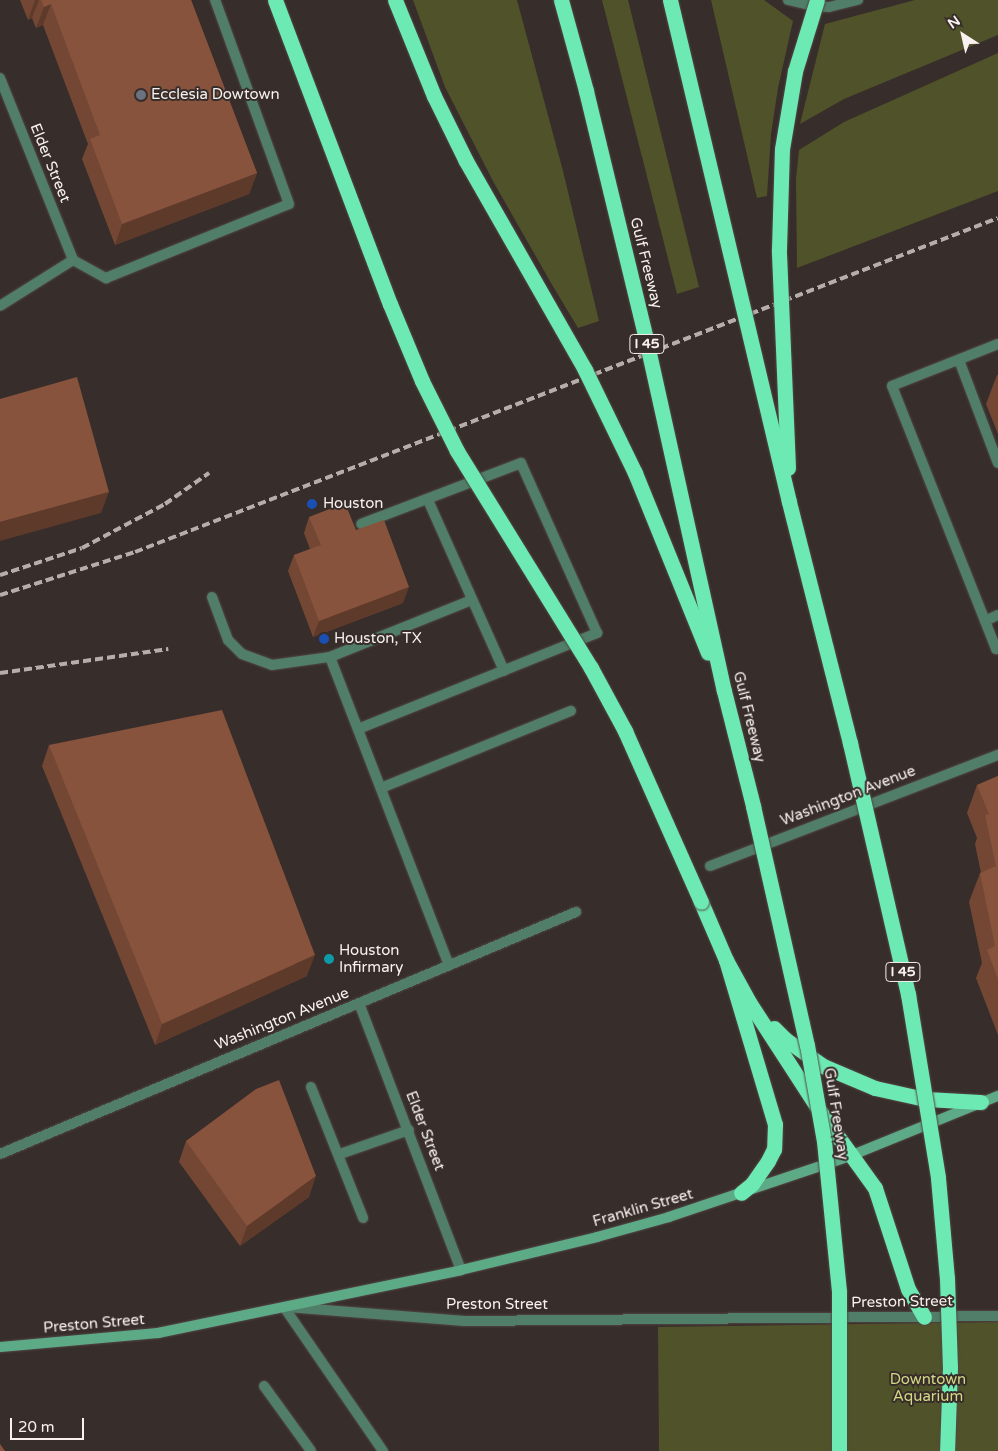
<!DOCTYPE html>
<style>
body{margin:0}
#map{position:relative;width:998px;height:1451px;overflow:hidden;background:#372d2a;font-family:"Varela Round",sans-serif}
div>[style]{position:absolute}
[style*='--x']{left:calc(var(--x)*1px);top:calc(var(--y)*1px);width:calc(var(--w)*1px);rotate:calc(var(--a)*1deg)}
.green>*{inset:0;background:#50522a}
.roads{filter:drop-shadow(0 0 1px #524846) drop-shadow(0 0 1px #524846)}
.service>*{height:10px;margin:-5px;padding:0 5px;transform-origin:5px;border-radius:5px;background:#507e68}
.minor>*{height:10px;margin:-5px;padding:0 5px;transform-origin:5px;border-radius:5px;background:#507e68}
.tertiary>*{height:10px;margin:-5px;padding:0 5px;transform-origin:5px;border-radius:5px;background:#507e68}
.secondary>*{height:10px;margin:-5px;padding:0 5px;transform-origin:5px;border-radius:5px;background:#5daa87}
.motorway>*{height:15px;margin:-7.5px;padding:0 7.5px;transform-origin:7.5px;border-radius:7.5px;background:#6deab4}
.rail>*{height:4px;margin-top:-2px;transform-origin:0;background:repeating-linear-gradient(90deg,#b6aeab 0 8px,transparent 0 12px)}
.bridges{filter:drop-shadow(0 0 1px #524846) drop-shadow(0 0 1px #524846)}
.motorway-bridge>*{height:15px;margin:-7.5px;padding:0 7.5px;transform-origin:7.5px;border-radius:7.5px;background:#6deab4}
.wall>*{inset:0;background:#744734}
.shaded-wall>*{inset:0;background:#5e3a2b}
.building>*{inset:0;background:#87533d}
.dots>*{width:14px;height:14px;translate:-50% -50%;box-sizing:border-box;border:2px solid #372d2a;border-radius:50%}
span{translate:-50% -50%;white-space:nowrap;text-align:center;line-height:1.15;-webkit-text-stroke:4px #372d2a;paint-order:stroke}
.shield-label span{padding:1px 4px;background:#372d2a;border:1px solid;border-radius:4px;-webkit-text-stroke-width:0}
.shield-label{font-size:14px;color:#f8f1ef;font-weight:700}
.poi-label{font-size:15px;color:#f8f1ef}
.left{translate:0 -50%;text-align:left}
.street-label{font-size:15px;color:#f8f1ef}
.park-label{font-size:15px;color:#d5d985}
.north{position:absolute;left:938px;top:10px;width:50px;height:50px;-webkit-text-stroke:4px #372d2a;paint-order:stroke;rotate:325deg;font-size:14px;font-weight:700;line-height:20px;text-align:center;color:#f8f1ef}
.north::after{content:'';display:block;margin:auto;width:18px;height:22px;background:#f8f1ef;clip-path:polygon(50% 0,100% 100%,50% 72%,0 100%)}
.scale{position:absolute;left:10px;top:1418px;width:74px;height:22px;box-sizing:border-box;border:2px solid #f8f1ef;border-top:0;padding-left:6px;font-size:15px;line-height:18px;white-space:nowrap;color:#f8f1ef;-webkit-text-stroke:4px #372d2a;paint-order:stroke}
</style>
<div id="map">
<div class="green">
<i style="clip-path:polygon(413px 0,517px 0,563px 171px,599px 321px,578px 328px,551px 283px,494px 183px,445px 87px)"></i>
<i style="clip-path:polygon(602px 0,628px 0,699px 287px,677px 294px)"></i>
<i style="clip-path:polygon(711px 0,764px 0,793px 21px,778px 88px,771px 134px,767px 196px,757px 198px)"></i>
<i style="clip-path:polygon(915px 0,998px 0,998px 35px,844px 99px,800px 124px,825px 24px)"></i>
<i style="clip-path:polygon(998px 53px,998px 191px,797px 268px,796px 179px,799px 150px,844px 122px)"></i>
<i style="clip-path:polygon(998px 1322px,998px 1451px,659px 1451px,658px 1327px)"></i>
</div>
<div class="roads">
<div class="service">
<i style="--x:73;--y:260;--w:38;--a:29"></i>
<i style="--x:106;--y:278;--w:197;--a:-22"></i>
<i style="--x:289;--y:204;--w:217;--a:-109.9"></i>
<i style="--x:998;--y:344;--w:114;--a:158.4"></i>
<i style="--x:892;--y:386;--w:283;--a:68.4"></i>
<i style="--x:996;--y:649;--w:2;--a:0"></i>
<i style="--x:959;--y:360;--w:110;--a:69.3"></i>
<i style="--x:428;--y:500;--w:187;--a:66"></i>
<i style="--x:212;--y:597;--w:46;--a:69.6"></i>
<i style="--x:228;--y:640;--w:20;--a:45"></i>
<i style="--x:242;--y:654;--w:32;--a:20"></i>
<i style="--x:272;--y:665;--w:59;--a:-7.9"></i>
<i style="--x:330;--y:657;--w:153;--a:-21.9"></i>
<i style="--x:985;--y:621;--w:14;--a:-25"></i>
<i style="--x:330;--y:657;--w:330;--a:68.9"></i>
<i style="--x:358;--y:729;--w:258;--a:-21.9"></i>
<i style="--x:597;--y:633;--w:186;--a:-114.1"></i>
<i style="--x:521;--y:463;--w:171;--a:159.1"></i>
<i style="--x:381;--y:788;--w:205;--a:-22.1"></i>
<i style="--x:311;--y:1087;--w:141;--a:68.3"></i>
<i style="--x:340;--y:1154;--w:73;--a:-19.2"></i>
<i style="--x:284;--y:1307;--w:175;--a:55.5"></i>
<i style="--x:264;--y:1386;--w:80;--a:54.1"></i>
</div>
<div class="minor">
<i style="--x:788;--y:0;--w:27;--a:13"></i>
<i style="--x:814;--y:6;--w:15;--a:4"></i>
<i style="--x:829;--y:7;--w:30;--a:-14"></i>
<i style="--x:0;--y:78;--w:196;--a:68.1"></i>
<i style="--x:73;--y:260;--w:86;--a:147.8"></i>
<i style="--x:710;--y:866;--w:309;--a:-21.1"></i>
<i style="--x:359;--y:1003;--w:286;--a:69.1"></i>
<i style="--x:0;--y:1154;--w:625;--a:-22.79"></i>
</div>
<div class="tertiary">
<i style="--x:287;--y:1307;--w:178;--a:4.5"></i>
<i style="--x:464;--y:1321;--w:534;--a:-0.54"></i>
</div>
<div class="secondary">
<i style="--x:0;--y:1347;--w:159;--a:-5.1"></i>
<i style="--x:158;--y:1333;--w:309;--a:-11.7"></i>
<i style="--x:461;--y:1270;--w:140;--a:-13.6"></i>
<i style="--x:597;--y:1237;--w:75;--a:-15.5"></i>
<i style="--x:669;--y:1217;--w:191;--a:-18.6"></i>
<i style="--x:850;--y:1156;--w:160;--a:-22.1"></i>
</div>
<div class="motorway">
<i style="--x:701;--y:902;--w:63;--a:66.7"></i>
<i style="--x:726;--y:960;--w:171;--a:73.4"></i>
<i style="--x:775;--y:1124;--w:25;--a:92"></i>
<i style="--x:774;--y:1149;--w:13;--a:117"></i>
<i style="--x:768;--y:1161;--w:28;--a:125"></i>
<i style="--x:752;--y:1184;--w:14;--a:141"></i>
<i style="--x:726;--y:960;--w:48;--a:61.3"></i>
<i style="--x:749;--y:1002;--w:136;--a:57"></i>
<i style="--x:823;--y:1116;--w:89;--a:54.2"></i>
<i style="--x:875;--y:1188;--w:106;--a:71.9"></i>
<i style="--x:908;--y:1289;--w:32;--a:60"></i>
<i style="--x:774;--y:1028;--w:16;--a:45"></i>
<i style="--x:785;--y:1039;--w:47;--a:35.4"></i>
<i style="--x:823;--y:1066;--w:56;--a:22.9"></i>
<i style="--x:875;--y:1088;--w:51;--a:12.4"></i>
<i style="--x:925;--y:1099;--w:56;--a:3.1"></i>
</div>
</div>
<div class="rail">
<i style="--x:0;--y:575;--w:86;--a:-18.2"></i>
<i style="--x:82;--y:548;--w:94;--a:-27.9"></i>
<i style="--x:165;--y:504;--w:54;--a:-35.2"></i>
<i style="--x:0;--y:595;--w:142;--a:-17.7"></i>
<i style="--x:135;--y:552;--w:925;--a:-21.16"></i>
<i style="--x:0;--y:673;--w:170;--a:-8.1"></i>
</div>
<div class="bridges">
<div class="motorway-bridge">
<i style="--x:275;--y:0;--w:325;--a:69.3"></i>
<i style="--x:390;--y:304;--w:83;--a:67.4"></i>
<i style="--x:422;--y:381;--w:78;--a:63.4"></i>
<i style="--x:457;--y:451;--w:255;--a:58.3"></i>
<i style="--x:591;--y:668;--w:72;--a:61.6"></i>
<i style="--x:625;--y:731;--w:187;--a:66"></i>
<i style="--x:395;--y:0;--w:104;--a:67.9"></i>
<i style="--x:434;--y:96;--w:72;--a:63.8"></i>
<i style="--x:466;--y:161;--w:241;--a:60.3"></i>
<i style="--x:585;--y:370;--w:114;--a:64.1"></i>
<i style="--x:635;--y:473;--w:194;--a:67.9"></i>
<i style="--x:561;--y:0;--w:94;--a:74.6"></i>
<i style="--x:586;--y:91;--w:260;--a:76.4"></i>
<i style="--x:647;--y:344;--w:355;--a:77.5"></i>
<i style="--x:724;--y:691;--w:119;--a:75.8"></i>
<i style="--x:753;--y:806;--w:245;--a:77.3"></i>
<i style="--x:807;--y:1045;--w:97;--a:80"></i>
<i style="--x:824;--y:1141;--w:152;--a:84.3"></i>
<i style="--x:839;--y:1292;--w:159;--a:90"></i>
<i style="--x:670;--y:0;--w:516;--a:76.66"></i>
<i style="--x:789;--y:502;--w:249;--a:75.8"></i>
<i style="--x:850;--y:743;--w:258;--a:77"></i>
<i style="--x:908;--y:994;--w:186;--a:80.7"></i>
<i style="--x:938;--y:1178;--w:100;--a:84.9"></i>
<i style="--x:947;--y:1278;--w:89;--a:88.1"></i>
<i style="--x:950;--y:1367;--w:84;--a:92"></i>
<i style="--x:788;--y:468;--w:219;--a:-92.4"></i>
<i style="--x:779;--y:249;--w:100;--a:-88.3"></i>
<i style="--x:782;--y:149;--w:79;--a:-80.5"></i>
<i style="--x:795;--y:71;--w:74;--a:-72.8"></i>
</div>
</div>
<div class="wall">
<i style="clip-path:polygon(20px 0,191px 0,257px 173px,249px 194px,115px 245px,82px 159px,88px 144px,43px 25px,36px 28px,32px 18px,28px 20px)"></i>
<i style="clip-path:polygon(997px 375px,998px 375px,998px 434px,986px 404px)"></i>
<i style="clip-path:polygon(309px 517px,356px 530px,403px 603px,313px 637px,288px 571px,294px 555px,310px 549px,304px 533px)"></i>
<i style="clip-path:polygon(49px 745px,307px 976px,155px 1045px,42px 766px)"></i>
<i style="clip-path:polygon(998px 776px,998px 1035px,976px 978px,982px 963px,969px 902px,980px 873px,981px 873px,975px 844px,977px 838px,967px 813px,977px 785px)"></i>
<i style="clip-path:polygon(186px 1141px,309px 1197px,240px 1246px,179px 1162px)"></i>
</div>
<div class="shaded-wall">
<i style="clip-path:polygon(35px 0,39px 0,32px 18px,28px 20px)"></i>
<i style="clip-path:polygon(51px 4px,43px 25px,36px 28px,44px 7px)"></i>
<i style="clip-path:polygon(257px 173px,249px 194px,115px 245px,122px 224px)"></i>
<i style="clip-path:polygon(109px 492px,101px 513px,0 541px,0 522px)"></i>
<i style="clip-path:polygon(409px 587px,403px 603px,313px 637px,319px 621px)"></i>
<i style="clip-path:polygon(315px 955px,307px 976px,155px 1045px,162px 1024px)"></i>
<i style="clip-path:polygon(316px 1176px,309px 1197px,240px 1246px,247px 1226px)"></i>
</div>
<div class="building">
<i style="clip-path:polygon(41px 0,191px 0,257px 173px,122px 224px,90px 139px,100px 135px,51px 4px,44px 7px)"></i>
<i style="clip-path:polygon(77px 377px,109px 492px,0 522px,0 399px)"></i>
<i style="clip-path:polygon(345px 503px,356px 530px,384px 520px,409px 587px,319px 621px,294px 555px,321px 545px,309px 517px)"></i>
<i style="clip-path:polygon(222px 710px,315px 955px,162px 1024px,49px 745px)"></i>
<i style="clip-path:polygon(998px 776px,998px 979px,987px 950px,995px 946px,980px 873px,996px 866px,985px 815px,989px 814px,977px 785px)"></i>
<i style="clip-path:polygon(279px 1080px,316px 1176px,247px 1226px,186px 1141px,256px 1089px)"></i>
<i style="clip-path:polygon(0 1444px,5px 1451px,0 1451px)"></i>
</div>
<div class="dots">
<i style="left:141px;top:95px;background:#6b7280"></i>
<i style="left:312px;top:504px;background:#1a4fb4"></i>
<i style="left:324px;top:639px;background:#1a4fb4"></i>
<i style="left:329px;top:959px;background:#0f9aa8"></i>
</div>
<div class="shield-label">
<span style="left:647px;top:344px">I 45</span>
<span style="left:903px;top:972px">I 45</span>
</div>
<div class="poi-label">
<span class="left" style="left:151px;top:95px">Ecclesia Dowtown</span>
<span class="left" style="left:323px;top:504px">Houston</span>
<span class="left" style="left:334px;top:639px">Houston, TX</span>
<span class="left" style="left:339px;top:959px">Houston<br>Infirmary</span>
</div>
<div class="street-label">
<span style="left:50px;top:163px;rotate:68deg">Elder Street</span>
<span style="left:646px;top:263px;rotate:76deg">Gulf Freeway</span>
<span style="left:749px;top:717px;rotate:76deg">Gulf Freeway</span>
<span style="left:848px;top:796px;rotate:-21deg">Washington Avenue</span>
<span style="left:282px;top:1019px;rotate:-22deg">Washington Avenue</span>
<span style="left:836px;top:1114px;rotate:81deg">Gulf Freeway</span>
<span style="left:425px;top:1131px;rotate:69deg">Elder Street</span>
<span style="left:643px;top:1208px;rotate:-16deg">Franklin Street</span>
<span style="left:902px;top:1302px;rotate:-1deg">Preston Street</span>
<span style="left:497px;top:1305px">Preston Street</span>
<span style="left:94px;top:1324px;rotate:-5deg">Preston Street</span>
</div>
<div class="park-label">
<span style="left:928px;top:1388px">Downtown<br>Aquarium</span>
</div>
<div class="north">N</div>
<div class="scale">20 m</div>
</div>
